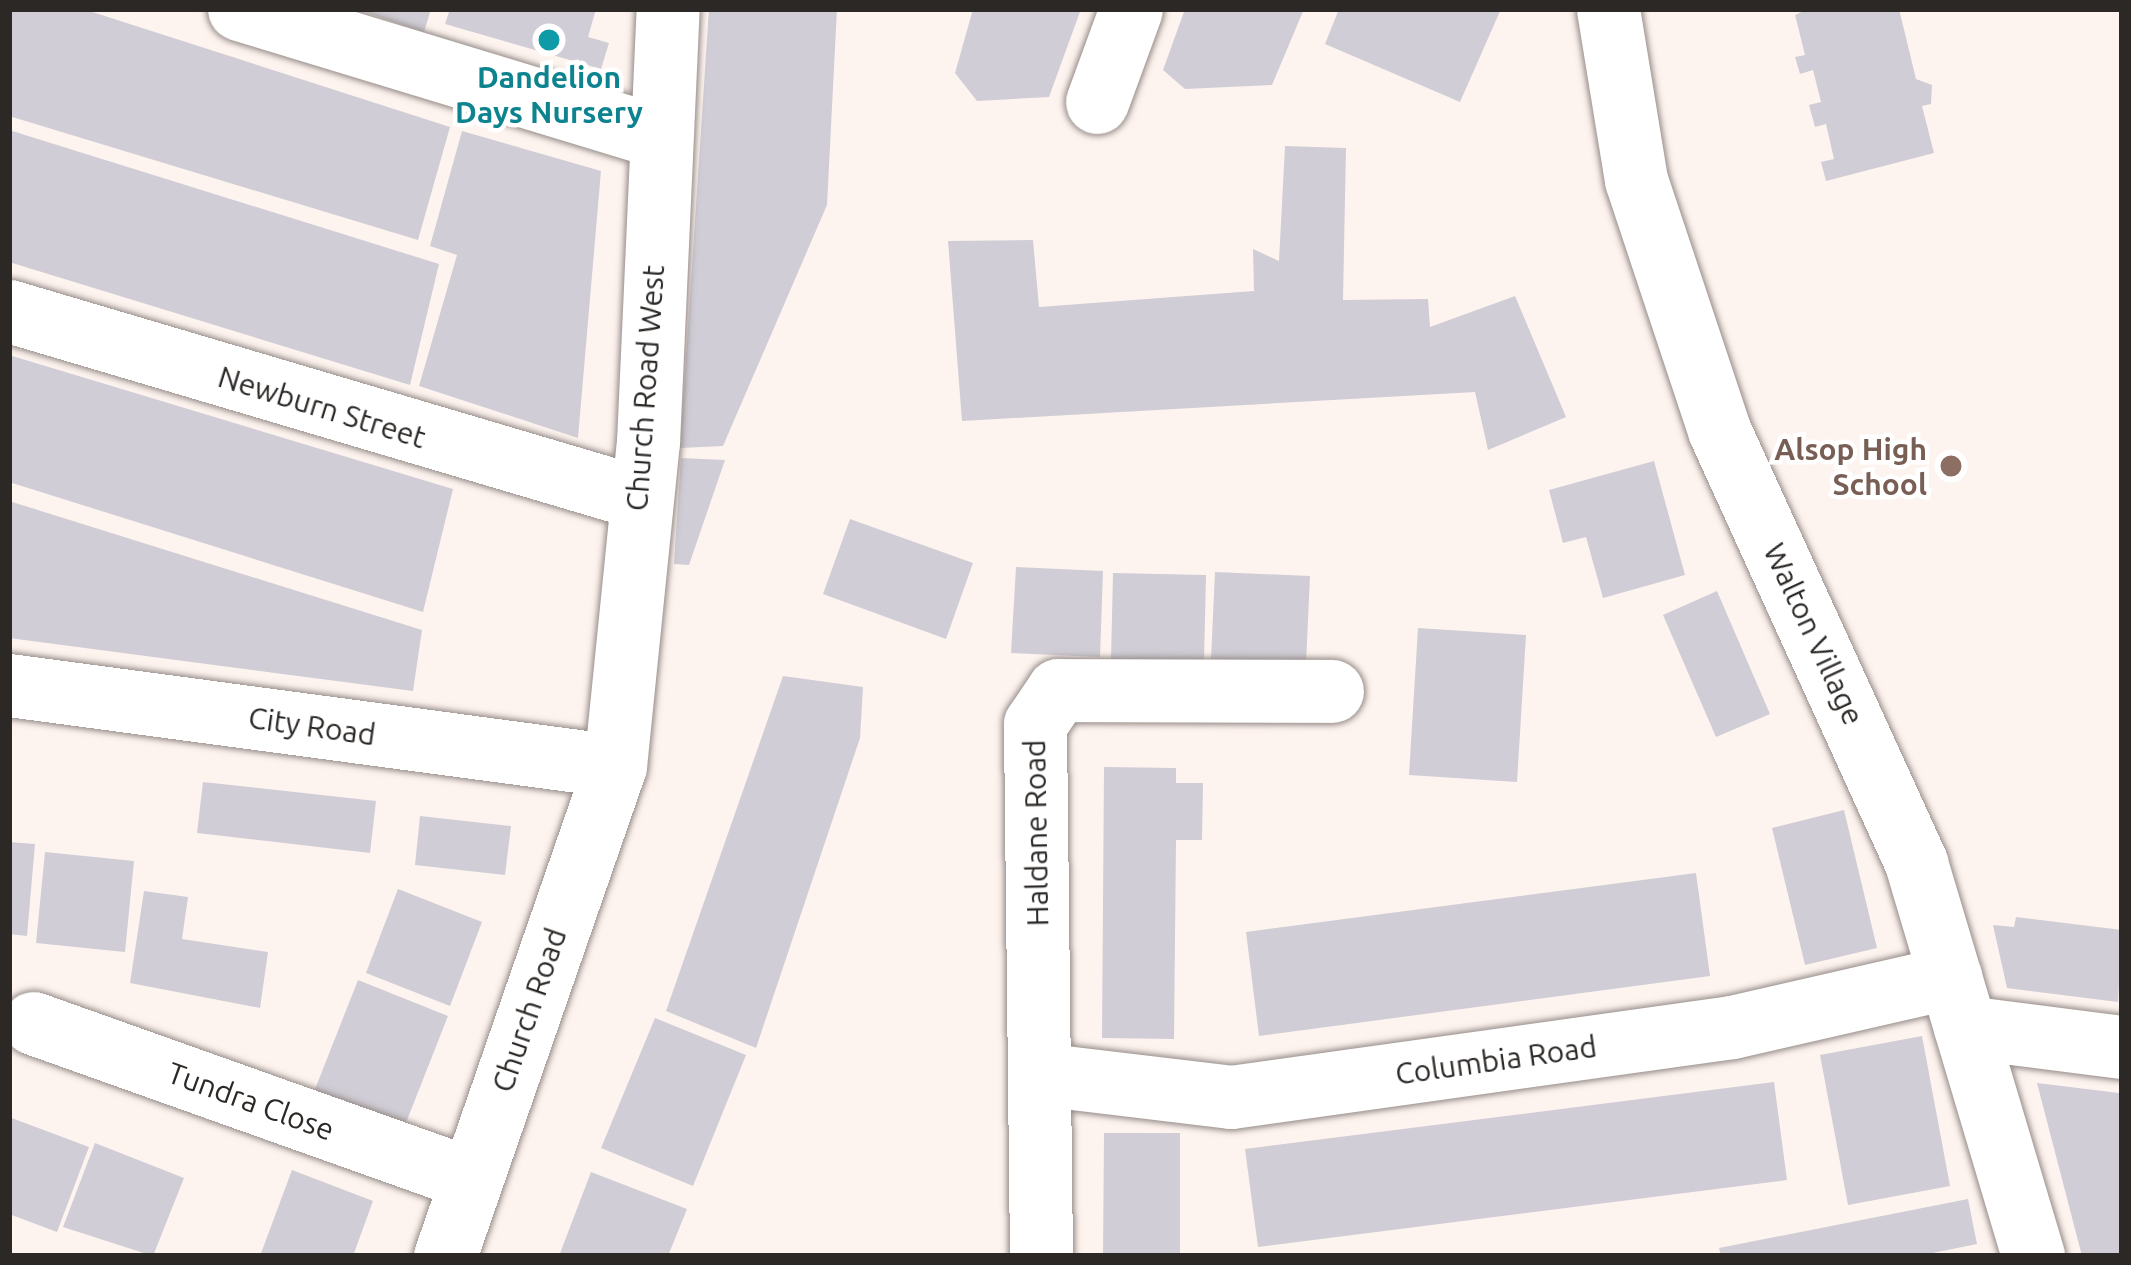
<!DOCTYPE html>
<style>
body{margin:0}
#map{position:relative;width:2131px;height:1265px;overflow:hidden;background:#fef4ef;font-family:Ubuntu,sans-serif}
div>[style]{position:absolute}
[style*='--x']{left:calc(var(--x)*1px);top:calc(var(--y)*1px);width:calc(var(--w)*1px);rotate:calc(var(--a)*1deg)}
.building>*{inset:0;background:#d0cdd6}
.roads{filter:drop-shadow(0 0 3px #958c89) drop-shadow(0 0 3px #958c89)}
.street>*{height:63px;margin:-31.5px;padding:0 31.5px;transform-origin:31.5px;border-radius:31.5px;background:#fff}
.dots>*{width:33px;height:33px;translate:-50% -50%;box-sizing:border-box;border:6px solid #fff;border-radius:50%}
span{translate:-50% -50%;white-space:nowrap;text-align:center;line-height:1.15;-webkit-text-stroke:9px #fff;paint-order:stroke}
.culture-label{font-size:30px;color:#0d838f;font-weight:700}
.street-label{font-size:30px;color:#2b2826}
.education-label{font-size:30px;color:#785e54;font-weight:700}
.right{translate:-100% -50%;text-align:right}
.frame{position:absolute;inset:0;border:12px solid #2b2826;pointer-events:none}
</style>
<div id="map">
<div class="building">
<i style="clip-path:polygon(9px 9px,83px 9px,450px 127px,418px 240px,9px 116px)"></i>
<i style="clip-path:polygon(356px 9px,431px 9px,424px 32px)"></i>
<i style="clip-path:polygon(450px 9px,596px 9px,588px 37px,609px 43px,601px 69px,445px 24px)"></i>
<i style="clip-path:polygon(709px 9px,837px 9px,827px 205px,723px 446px,680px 448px)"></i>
<i style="clip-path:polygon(973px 9px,1081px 9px,1049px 97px,977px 101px,955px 73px)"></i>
<i style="clip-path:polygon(1185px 9px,1304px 9px,1272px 85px,1185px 89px,1163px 70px)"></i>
<i style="clip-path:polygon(1339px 9px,1501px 9px,1460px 102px,1325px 44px)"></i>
<i style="clip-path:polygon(1808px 9px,1899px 9px,1916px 79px,1932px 85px,1931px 104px,1922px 106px,1934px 153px,1826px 181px,1821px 162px,1834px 159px,1826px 124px,1815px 127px,1809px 105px,1821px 102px,1813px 70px,1800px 74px,1795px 57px,1805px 55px,1795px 15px)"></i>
<i style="clip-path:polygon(9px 130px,439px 264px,410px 385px,9px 262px)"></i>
<i style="clip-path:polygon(462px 131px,601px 171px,578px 438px,419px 386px,457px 255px,430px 246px)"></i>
<i style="clip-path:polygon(1285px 146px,1346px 148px,1343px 300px,1428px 299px,1430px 327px,1515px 296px,1566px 417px,1488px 450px,1475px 392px,962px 421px,948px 241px,1033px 240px,1039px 307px,1254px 291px,1253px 249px,1279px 261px)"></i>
<i style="clip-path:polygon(9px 355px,453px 489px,423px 612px,9px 482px)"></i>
<i style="clip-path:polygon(681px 458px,725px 460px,689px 565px,674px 564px)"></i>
<i style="clip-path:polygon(1654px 461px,1685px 575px,1603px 598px,1586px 537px,1563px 543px,1549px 490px)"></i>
<i style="clip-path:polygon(9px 501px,422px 630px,413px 691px,9px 638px)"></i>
<i style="clip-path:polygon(850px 519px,973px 563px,946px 639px,823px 594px)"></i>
<i style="clip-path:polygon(1016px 567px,1103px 571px,1100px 657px,1011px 653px)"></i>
<i style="clip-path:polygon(1215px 572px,1310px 576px,1306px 664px,1211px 659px)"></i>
<i style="clip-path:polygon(1113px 573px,1206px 575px,1204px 661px,1111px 659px)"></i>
<i style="clip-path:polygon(1717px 591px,1770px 714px,1716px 737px,1663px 615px)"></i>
<i style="clip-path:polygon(1418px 628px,1526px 635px,1517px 782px,1409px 775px)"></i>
<i style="clip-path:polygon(783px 676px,863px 687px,860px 738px,756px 1048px,666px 1011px)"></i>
<i style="clip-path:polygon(1104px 767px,1176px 768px,1176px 783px,1203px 783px,1202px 840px,1176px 840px,1174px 1039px,1102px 1038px)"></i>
<i style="clip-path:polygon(203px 782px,376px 801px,370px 853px,197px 833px)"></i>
<i style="clip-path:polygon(1844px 810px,1877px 948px,1805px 965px,1772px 828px)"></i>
<i style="clip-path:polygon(420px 816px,511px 826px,505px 875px,415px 865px)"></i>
<i style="clip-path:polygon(9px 842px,35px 844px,27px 936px,9px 934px)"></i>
<i style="clip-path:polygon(45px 852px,134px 861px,125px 952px,36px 943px)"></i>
<i style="clip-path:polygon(1696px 873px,1710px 976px,1259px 1036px,1246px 932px)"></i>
<i style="clip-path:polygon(398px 889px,482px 922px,450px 1006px,366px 973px)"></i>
<i style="clip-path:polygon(144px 891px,188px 897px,182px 939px,268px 952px,260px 1008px,130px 983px)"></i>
<i style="clip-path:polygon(2016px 917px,2122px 930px,2118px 1002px,2007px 988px,1993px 925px,2014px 927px)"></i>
<i style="clip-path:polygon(358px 980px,448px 1016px,400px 1138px,310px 1102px)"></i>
<i style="clip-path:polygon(655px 1018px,746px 1055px,693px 1186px,601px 1148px)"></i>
<i style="clip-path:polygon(1922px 1036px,1950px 1186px,1848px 1205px,1820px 1055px)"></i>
<i style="clip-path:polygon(1774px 1082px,1787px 1180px,1258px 1247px,1245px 1149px)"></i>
<i style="clip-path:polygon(2037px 1083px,2119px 1093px,2122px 1256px,2082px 1256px)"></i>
<i style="clip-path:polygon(9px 1117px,89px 1147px,57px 1232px,9px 1214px)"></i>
<i style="clip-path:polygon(1104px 1133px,1180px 1133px,1180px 1256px,1103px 1256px)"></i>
<i style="clip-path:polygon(95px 1143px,184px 1178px,153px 1256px,63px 1227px)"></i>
<i style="clip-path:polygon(292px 1170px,373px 1201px,353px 1256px,260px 1256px)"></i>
<i style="clip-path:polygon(591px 1172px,687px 1209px,668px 1256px,559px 1256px)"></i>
<i style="clip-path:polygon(1968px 1199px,1977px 1244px,1918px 1256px,1721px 1256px,1719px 1248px)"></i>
</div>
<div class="roads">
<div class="street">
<i style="--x:239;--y:9;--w:441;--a:16.9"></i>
<i style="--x:1608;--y:9;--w:173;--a:80.7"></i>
<i style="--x:1636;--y:180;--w:263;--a:71.6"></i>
<i style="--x:1719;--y:430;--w:476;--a:65.5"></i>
<i style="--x:1916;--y:863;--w:410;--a:73.4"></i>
<i style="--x:1097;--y:102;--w:99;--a:-69.9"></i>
<i style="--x:9;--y:311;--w:655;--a:16.5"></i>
<i style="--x:9;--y:685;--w:611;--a:7.61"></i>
<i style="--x:33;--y:1023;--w:464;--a:19.6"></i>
<i style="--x:1965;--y:1027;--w:158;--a:7.3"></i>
<i style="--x:1039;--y:1074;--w:193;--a:6.8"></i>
<i style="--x:1231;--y:1097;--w:506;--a:-7.95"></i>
<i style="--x:1732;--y:1027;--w:224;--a:-12.9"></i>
<i style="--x:445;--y:1256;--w:519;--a:-70.87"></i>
<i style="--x:615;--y:766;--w:326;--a:-84.2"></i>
<i style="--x:648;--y:442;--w:433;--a:-87.4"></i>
<i style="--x:1041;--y:1256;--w:532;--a:-90.65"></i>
<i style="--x:1035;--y:724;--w:41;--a:-55.9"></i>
<i style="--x:1058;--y:690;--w:274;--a:0.2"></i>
</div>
</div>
<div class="dots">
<i style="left:549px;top:40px;background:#0f9aa8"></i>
<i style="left:1951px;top:466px;background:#8d6e63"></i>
</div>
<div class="culture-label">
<span style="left:549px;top:94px">Dandelion<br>Days Nursery</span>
</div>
<div class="street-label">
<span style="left:645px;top:388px;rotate:-86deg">Church Road West</span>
<span style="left:322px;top:407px;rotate:17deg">Newburn Street</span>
<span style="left:1814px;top:634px;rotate:65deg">Walton Village</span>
<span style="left:312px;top:726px;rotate:8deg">City Road</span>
<span style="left:1036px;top:833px;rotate:-91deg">Haldane Road</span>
<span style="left:529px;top:1010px;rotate:-71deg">Church Road</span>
<span style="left:1496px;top:1060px;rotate:-8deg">Columbia Road</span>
<span style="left:251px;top:1101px;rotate:20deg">Tundra Close</span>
</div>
<div class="education-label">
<span class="right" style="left:1927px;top:466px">Alsop High<br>School</span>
</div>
<div class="frame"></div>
</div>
